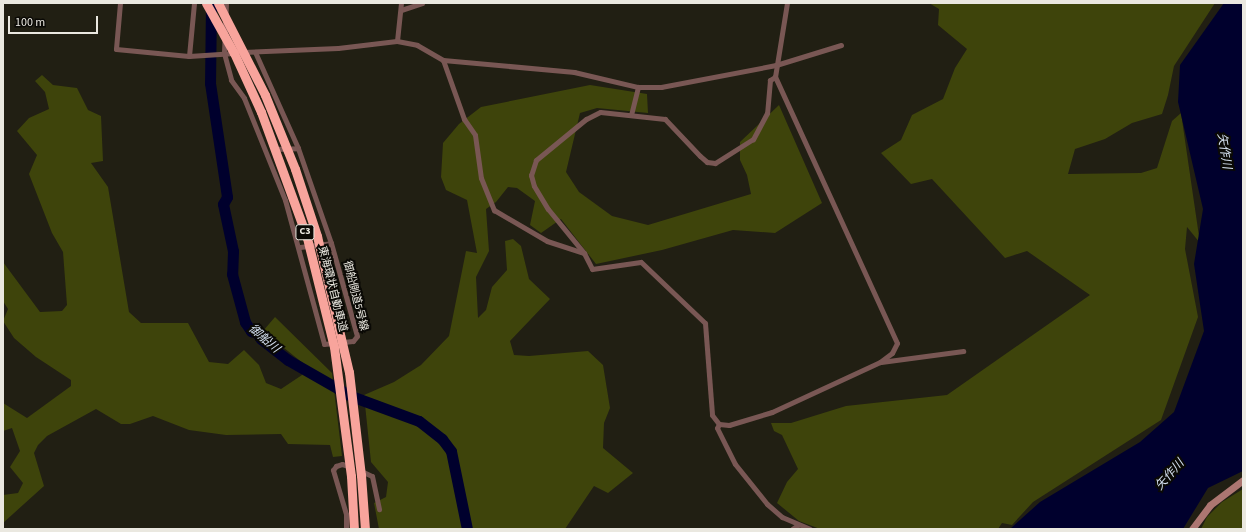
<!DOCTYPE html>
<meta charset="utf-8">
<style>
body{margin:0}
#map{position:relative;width:1246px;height:532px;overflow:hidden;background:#211f13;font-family:"Source Sans 3","Noto Sans JP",sans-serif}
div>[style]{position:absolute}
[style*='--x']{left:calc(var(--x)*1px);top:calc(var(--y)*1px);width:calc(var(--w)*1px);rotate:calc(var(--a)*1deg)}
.green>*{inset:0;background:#3e440b}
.water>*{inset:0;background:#00002d}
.river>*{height:11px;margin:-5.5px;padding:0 5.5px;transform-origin:5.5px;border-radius:5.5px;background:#00002d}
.street>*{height:5px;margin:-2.5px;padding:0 2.5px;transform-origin:2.5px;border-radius:2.5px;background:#795754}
.secondary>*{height:7px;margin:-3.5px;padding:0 3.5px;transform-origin:3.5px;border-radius:3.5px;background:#ac7671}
.highway>*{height:9px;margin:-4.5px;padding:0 4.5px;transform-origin:4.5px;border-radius:4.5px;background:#f8a49c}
.highway-bridge>*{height:9px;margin:-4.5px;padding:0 4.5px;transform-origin:4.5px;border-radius:4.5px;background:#f8a49c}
span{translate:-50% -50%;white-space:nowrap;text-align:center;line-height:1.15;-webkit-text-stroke:4px #0a0905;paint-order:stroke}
.shield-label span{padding:1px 3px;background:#0a0905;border:1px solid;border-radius:3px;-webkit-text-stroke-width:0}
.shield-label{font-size:10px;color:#eae8e0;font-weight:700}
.street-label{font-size:11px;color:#eae8e0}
.water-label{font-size:12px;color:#d5e1f1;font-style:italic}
.frame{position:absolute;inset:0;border:4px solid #eae8e0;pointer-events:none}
.scale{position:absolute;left:8px;top:16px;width:90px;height:18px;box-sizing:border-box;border:2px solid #eae8e0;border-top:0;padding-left:5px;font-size:12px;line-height:14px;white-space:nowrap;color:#eae8e0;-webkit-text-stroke:3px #0a0905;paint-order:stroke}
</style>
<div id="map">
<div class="green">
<i style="clip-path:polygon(929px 3px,1215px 3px,1174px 66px,1168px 95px,1162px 114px,1132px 123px,1105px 139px,1075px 149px,1068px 174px,1141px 173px,1157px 168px,1172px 121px,1181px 113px,1200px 243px,1187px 227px,1185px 249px,1198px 317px,1161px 420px,1033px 502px,1012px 525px,1002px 523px,998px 529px,820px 529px,799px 521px,777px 503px,787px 482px,798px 469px,782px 435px,774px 431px,771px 423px,791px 423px,846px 406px,947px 395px,1090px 295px,1027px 251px,1005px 258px,932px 179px,911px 184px,881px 153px,901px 140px,912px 115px,943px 99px,955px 68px,967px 49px,938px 25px,939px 9px)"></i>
<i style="clip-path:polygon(42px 75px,53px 85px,77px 88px,88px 110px,101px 116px,103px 161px,91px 163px,108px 187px,129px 312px,141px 323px,188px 323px,209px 362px,228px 364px,244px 350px,259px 365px,266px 383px,281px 389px,302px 375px,304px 364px,263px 331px,275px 317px,332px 373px,342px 456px,333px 457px,330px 445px,288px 444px,281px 434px,226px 435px,189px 430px,153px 416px,130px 424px,121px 424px,96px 409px,47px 436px,38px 445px,34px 453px,44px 486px,3px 523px,3px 495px,18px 493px,23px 483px,10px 467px,20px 451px,12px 428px,3px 431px,3px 403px,27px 418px,71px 386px,71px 380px,36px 357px,14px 338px,3px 321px,8px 309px,3px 301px,3px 262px,40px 312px,62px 311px,67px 305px,63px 252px,52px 233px,29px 174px,37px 155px,17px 131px,29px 118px,49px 109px,45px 92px,35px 81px)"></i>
<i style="clip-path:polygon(590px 85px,647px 94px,648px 113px,597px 108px,580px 113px,566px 172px,579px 192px,612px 216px,648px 225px,751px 194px,747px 175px,740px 160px,740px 142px,779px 105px,822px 203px,775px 233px,733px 230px,662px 250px,596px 264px,561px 219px,541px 233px,530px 225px,535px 201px,517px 188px,508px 187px,496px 202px,486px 209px,489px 251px,476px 277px,478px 318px,486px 310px,492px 287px,507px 270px,505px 241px,513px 239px,521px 246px,529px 279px,550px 299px,510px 341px,514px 355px,529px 356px,588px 351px,603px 365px,610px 408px,604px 423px,603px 448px,633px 473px,608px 493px,594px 486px,565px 529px,379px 529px,374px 503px,386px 497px,388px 482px,371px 462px,364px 395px,394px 382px,421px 365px,449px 336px,466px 251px,477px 253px,467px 200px,446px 190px,441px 177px,443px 143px,459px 124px,481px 107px)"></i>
<i style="clip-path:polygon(1243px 489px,1243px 529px,1201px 529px,1207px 517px,1222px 502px)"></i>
</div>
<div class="water">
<i style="clip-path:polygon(1224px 3px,1243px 3px,1243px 471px,1208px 488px,1183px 529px,1010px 529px,1040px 502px,1140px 442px,1174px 412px,1204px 331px,1194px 264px,1203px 209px,1178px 102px,1180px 65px)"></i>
</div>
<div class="river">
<i style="--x:211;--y:4;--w:79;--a:90.7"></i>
<i style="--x:210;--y:83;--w:115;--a:81.5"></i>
<i style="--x:227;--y:197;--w:8;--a:120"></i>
<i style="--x:223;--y:204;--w:48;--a:78"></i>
<i style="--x:233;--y:251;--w:23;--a:92"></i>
<i style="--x:232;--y:274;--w:50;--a:74.8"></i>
<i style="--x:245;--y:322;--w:11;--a:56"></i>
<i style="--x:251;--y:331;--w:6;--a:18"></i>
<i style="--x:257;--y:333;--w:7;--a:56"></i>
<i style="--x:261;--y:339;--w:34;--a:38"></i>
<i style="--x:288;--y:360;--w:73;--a:29.7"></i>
<i style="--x:351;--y:396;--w:72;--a:20.2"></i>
<i style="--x:419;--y:421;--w:29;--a:38"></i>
<i style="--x:442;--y:439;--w:15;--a:53"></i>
<i style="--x:451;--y:451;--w:80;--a:78.4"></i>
</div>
<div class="street">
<i style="--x:120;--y:3;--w:46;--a:95"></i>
<i style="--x:116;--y:49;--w:73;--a:5.5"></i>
<i style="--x:189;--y:56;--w:46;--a:-3.7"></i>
<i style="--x:226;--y:3;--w:50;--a:92.3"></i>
<i style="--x:224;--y:53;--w:28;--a:75"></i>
<i style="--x:231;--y:80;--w:22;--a:54"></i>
<i style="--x:244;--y:98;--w:110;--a:68.1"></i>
<i style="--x:285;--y:200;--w:149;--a:74.8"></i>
<i style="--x:324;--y:344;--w:29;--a:-6"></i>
<i style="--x:353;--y:341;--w:6;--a:-51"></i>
<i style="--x:357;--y:336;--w:97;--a:-105.6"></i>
<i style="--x:331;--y:243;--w:101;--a:-109.2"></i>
<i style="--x:298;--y:148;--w:105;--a:-114.1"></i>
<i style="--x:401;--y:10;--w:22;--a:-18"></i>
<i style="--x:397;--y:41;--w:38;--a:-84"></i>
<i style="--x:243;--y:52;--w:95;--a:-2.4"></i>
<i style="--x:338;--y:48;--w:59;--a:-6.8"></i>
<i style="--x:397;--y:41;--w:20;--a:11"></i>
<i style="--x:417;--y:45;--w:30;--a:30"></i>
<i style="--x:443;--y:60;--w:132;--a:5.2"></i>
<i style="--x:574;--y:72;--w:66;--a:13.2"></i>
<i style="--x:638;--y:87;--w:23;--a:0"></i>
<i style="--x:661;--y:87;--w:117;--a:-10.8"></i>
<i style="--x:776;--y:65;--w:68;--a:-17.1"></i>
<i style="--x:189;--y:56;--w:53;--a:-84.6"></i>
<i style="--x:443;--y:60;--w:63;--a:70.4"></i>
<i style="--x:464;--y:119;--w:19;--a:55"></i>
<i style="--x:475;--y:135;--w:43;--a:82.1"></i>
<i style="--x:481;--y:178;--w:35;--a:68"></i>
<i style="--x:494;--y:210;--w:61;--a:30.3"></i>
<i style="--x:547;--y:241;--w:39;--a:18"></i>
<i style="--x:775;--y:77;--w:6;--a:149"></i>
<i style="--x:770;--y:80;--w:33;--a:95"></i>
<i style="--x:767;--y:113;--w:30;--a:118"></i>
<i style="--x:753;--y:139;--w:45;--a:147.7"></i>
<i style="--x:715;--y:163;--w:8;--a:-173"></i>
<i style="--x:707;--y:162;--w:9;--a:-139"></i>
<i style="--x:700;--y:156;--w:51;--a:-133.4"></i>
<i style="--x:665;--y:119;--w:65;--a:-173.9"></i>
<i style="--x:600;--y:112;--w:16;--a:153"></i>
<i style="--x:586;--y:119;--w:65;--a:140.6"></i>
<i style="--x:536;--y:160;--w:16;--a:108"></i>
<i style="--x:531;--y:175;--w:11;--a:75"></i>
<i style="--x:534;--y:186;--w:27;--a:59"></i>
<i style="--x:548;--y:209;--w:57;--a:50.7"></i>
<i style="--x:584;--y:253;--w:18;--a:63"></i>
<i style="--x:592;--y:269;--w:49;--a:-8.1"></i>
<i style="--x:641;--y:262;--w:88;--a:43.6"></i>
<i style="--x:705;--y:323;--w:92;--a:85.6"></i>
<i style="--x:712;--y:415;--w:11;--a:52"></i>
<i style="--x:719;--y:424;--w:10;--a:6"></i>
<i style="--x:729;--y:425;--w:45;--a:-16.8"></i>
<i style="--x:772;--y:412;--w:119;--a:-24.8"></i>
<i style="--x:880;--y:362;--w:15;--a:-37"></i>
<i style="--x:892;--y:353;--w:11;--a:-63"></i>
<i style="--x:897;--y:343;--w:293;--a:-114.6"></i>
<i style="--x:775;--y:77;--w:75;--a:-80.8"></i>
<i style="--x:631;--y:115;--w:29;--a:-76"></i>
<i style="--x:273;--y:149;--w:25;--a:-2"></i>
<i style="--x:300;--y:247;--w:31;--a:-7"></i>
<i style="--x:881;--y:362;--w:83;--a:-7.6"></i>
<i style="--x:719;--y:424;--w:4;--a:117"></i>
<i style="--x:717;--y:428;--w:40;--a:63.4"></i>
<i style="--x:735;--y:464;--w:51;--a:51.3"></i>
<i style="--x:767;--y:504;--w:20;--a:41"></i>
<i style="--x:782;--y:517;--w:30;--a:23"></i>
<i style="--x:359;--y:470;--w:14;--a:25"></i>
<i style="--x:372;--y:476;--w:34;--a:78"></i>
<i style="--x:346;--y:529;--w:15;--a:-90"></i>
<i style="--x:346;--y:514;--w:46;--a:-106.5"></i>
<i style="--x:333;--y:470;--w:5;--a:-53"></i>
<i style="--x:336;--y:466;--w:6;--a:-18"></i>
<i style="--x:342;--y:464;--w:9;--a:18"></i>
<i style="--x:792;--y:529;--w:7;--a:-34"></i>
</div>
<div class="secondary">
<i style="--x:1192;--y:529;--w:30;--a:-53"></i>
<i style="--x:1210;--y:505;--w:41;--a:-37.1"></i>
</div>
<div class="highway">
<i style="--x:361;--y:475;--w:54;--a:85.8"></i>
<i style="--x:351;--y:476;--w:53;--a:86.8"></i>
</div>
<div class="highway-bridge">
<i style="--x:206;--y:3;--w:57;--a:60.8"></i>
<i style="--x:234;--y:53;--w:65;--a:65.4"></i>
<i style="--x:261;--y:112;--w:134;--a:69.9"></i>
<i style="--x:307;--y:238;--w:112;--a:76.1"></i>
<i style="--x:334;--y:347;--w:130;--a:82.5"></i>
<i style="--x:218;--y:3;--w:103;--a:62.9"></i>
<i style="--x:265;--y:95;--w:80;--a:67.9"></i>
<i style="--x:295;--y:169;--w:71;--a:71.8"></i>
<i style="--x:317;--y:236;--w:140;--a:76.8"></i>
<i style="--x:349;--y:372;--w:104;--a:83.4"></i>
</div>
<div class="shield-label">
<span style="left:305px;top:232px">C3</span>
</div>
<div class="street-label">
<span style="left:332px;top:289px;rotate:76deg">東海環状自動車道</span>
<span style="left:355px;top:296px;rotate:76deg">御船側道5号線</span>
</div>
<div class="water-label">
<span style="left:1224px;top:151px;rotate:81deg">矢作川</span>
<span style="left:264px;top:339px;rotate:41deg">御船川</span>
<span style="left:1170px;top:475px;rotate:-48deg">矢作川</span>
</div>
<div class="frame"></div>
<div class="scale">100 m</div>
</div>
